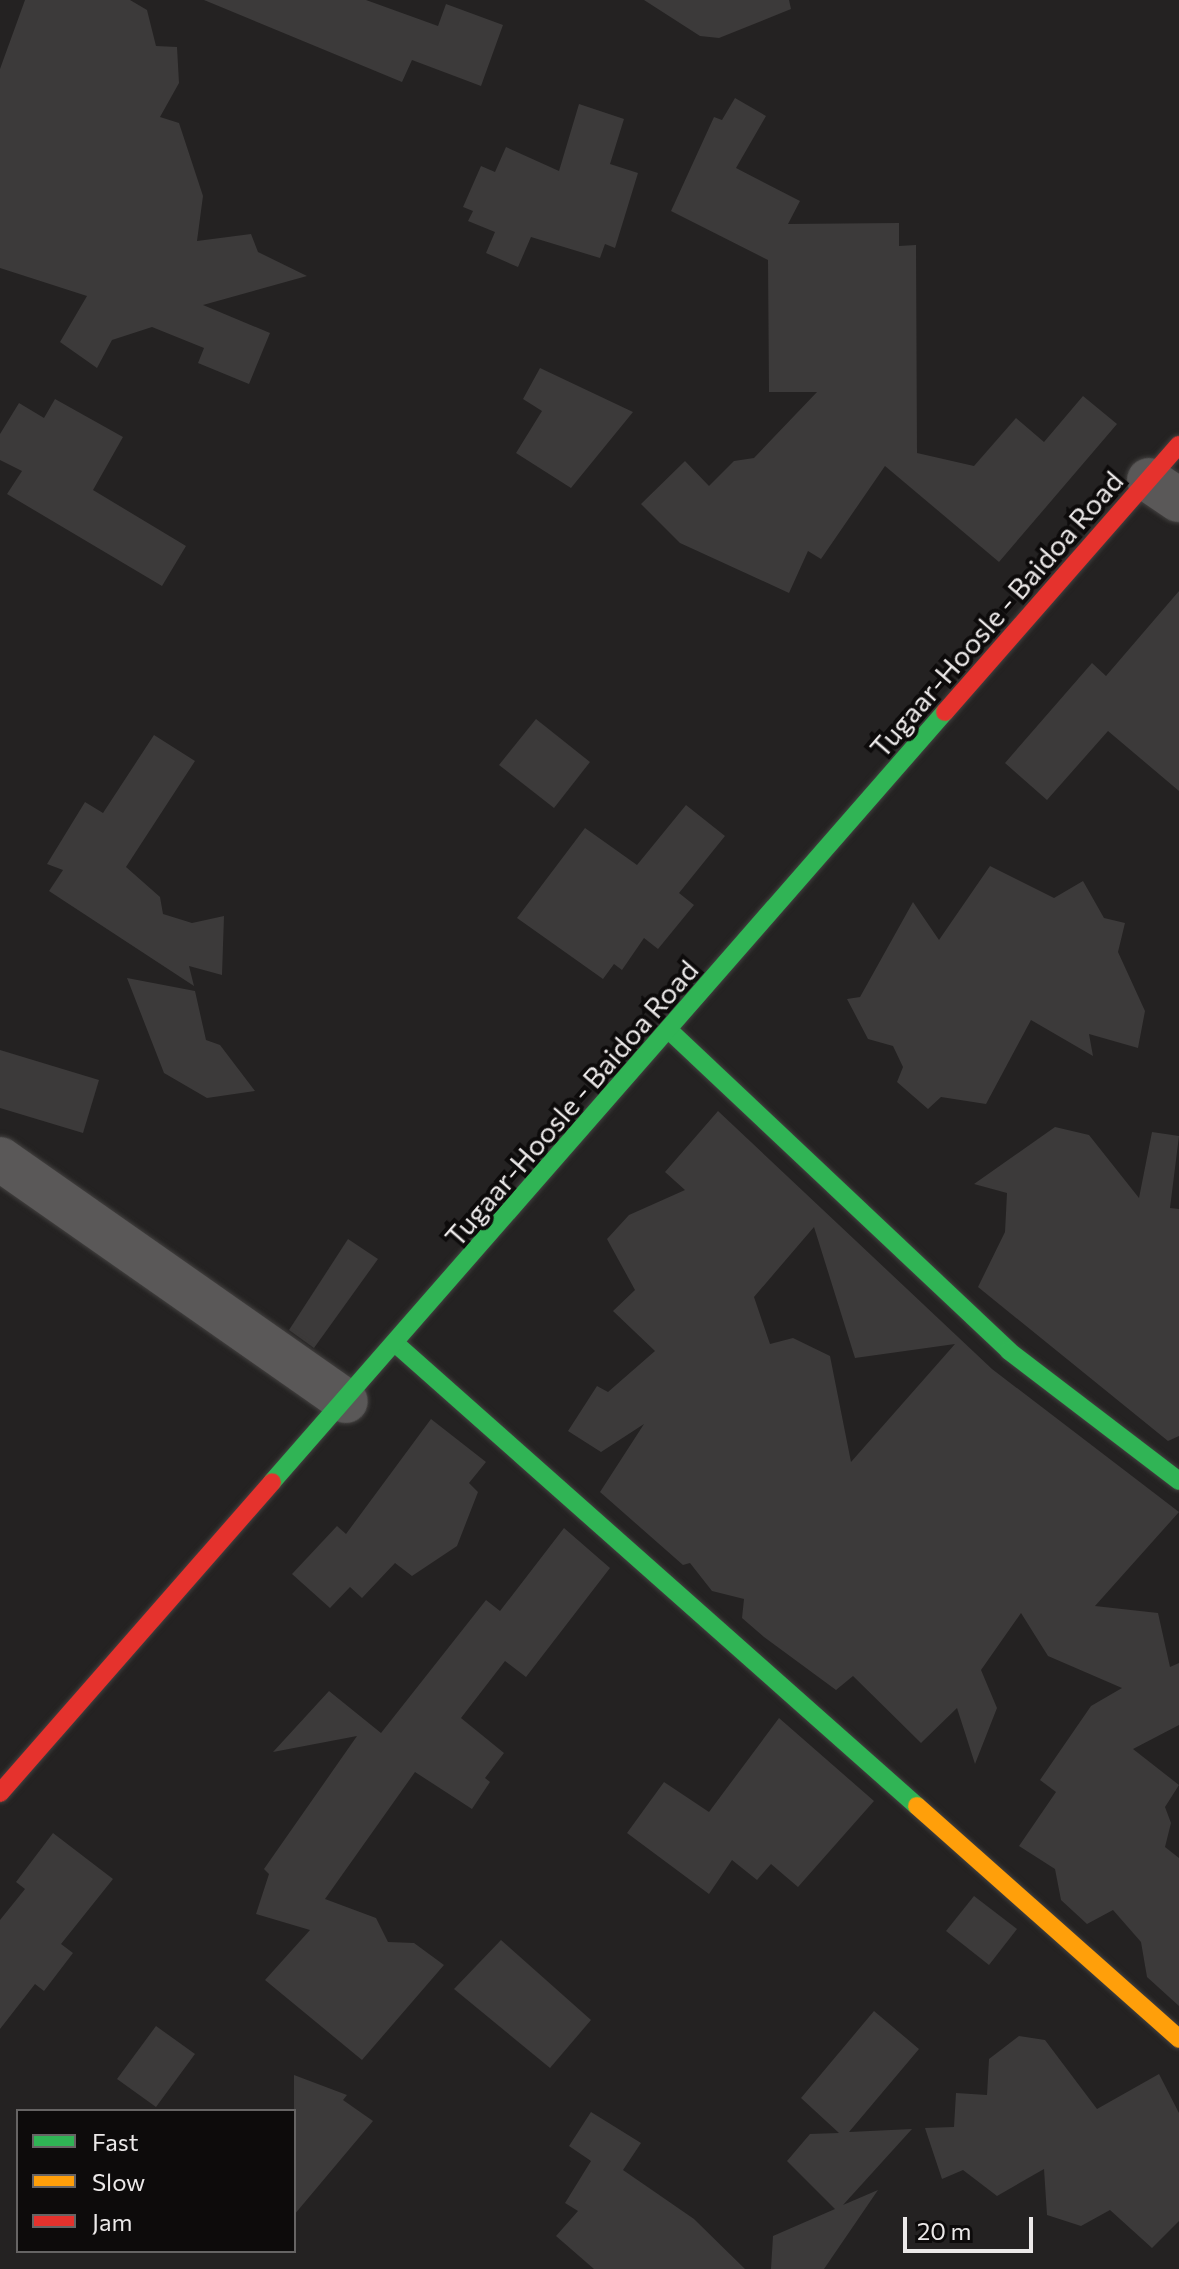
<!DOCTYPE html>
<style>
body{margin:0}
#map{position:relative;width:1179px;height:2269px;overflow:hidden;background:#242222;font-family:Commissioner,sans-serif}
div>[style]{position:absolute}
[style*='--x']{left:calc(var(--x)*1px);top:calc(var(--y)*1px);width:calc(var(--w)*1px);rotate:calc(var(--a)*1deg)}
.building>*{inset:0;background:#3c3a3a}
.roads{filter:drop-shadow(0 0 2px #42403f) drop-shadow(0 0 2px #42403f)}
.street>*{height:44px;margin:-22px;padding:0 22px;transform-origin:22px;border-radius:22px;background:#5a5858}
.fast>*{height:18px;margin:-9px;padding:0 9px;transform-origin:9px;border-radius:9px;background:#30b455}
.slow>*{height:18px;margin:-9px;padding:0 9px;transform-origin:9px;border-radius:9px;background:#ff9f0a}
.jam>*{height:18px;margin:-9px;padding:0 9px;transform-origin:9px;border-radius:9px;background:#e5322d}
span{translate:-50% -50%;white-space:nowrap;text-align:center;line-height:1.15;-webkit-text-stroke:8px #0d0b0b;paint-order:stroke}
.street-label{font-size:28px;color:#ece9e9}
.legend{position:absolute;left:16px;top:2109px;width:280px;height:144px;box-sizing:border-box;background:#0d0b0b;border:2px solid #666464;margin:0;padding:10px 14px;list-style:none;font-size:24px;color:#ece9e9}
.legend li{display:flex;align-items:center;gap:16px;height:40px}
.legend b{width:40px;border:2px solid #666464}
.scale{position:absolute;left:903px;top:2217px;width:130px;height:36px;box-sizing:border-box;border:4px solid #ece9e9;border-top:0;padding-left:10px;font-size:24px;line-height:28px;white-space:nowrap;color:#ece9e9;-webkit-text-stroke:6px #0d0b0b;paint-order:stroke}
</style>
<div id="map">
<div class="building">
<i style="clip-path:polygon(25px 0,130px 0,147px 10px,156px 46px,177px 47px,179px 83px,160px 117px,179px 123px,203px 196px,197px 241px,251px 234px,258px 252px,307px 276px,203px 305px,270px 333px,249px 384px,198px 363px,204px 348px,152px 327px,112px 340px,97px 368px,60px 342px,87px 296px,0 268px,0 69px)"></i>
<i style="clip-path:polygon(204px 0,366px 0,438px 26px,446px 4px,503px 25px,481px 86px,412px 60px,402px 82px)"></i>
<i style="clip-path:polygon(644px 0,789px 0,791px 9px,719px 38px,700px 36px)"></i>
<i style="clip-path:polygon(735px 98px,766px 116px,736px 168px,800px 201px,788px 224px,899px 223px,899px 246px,916px 245px,917px 453px,974px 466px,1016px 418px,1044px 442px,1083px 396px,1117px 424px,999px 562px,885px 466px,821px 559px,808px 551px,789px 593px,680px 543px,641px 504px,685px 461px,709px 486px,734px 461px,754px 458px,817px 392px,769px 392px,768px 260px,671px 211px,714px 117px,722px 120px)"></i>
<i style="clip-path:polygon(579px 104px,624px 119px,610px 164px,638px 173px,615px 248px,605px 244px,600px 258px,531px 237px,518px 267px,486px 253px,495px 232px,468px 221px,473px 211px,463px 207px,481px 166px,495px 172px,506px 147px,559px 171px)"></i>
<i style="clip-path:polygon(540px 368px,633px 412px,571px 488px,516px 453px,542px 411px,523px 399px)"></i>
<i style="clip-path:polygon(55px 399px,123px 437px,93px 490px,186px 546px,162px 586px,7px 494px,22px 471px,0 460px,0 434px,19px 403px,44px 418px)"></i>
<i style="clip-path:polygon(1179px 591px,1179px 791px,1108px 731px,1047px 800px,1005px 763px,1092px 663px,1106px 676px)"></i>
<i style="clip-path:polygon(536px 719px,590px 762px,554px 808px,499px 765px)"></i>
<i style="clip-path:polygon(154px 735px,195px 761px,126px 867px,160px 897px,163px 914px,192px 923px,224px 916px,222px 975px,189px 966px,194px 986px,49px 891px,63px 870px,47px 864px,85px 802px,103px 813px)"></i>
<i style="clip-path:polygon(686px 805px,725px 836px,679px 893px,694px 905px,658px 949px,644px 938px,622px 970px,614px 964px,603px 979px,517px 918px,585px 828px,637px 865px)"></i>
<i style="clip-path:polygon(990px 866px,1054px 898px,1083px 881px,1104px 918px,1125px 923px,1118px 952px,1145px 1011px,1138px 1048px,1089px 1034px,1093px 1056px,1031px 1020px,986px 1104px,941px 1097px,928px 1109px,897px 1082px,903px 1067px,893px 1046px,868px 1039px,847px 999px,860px 997px,913px 902px,939px 940px)"></i>
<i style="clip-path:polygon(127px 978px,195px 991px,206px 1040px,220px 1045px,255px 1091px,207px 1098px,164px 1073px)"></i>
<i style="clip-path:polygon(0 1050px,99px 1080px,83px 1133px,0 1108px)"></i>
<i style="clip-path:polygon(evenodd,718px 1111px,992px 1369px,1179px 1512px,1095px 1606px,1158px 1613px,1170px 1667px,1179px 1663px,1179px 1725px,1133px 1749px,1179px 1785px,1165px 1807px,1171px 1823px,1165px 1847px,1179px 1858px,1179px 2006px,1147px 1977px,1141px 1942px,1113px 1910px,1087px 1924px,1061px 1900px,1055px 1869px,1019px 1846px,1056px 1792px,1040px 1780px,1091px 1706px,1122px 1688px,1048px 1656px,1021px 1613px,981px 1670px,997px 1708px,975px 1764px,957px 1708px,921px 1743px,853px 1676px,836px 1690px,764px 1637px,742px 1618px,744px 1599px,712px 1591px,690px 1563px,683px 1565px,600px 1492px,644px 1424px,601px 1452px,568px 1431px,597px 1386px,608px 1392px,655px 1351px,613px 1311px,635px 1290px,607px 1239px,629px 1215px,685px 1190px,665px 1172px,718px 1111px,814px 1227px,855px 1358px,955px 1344px,851px 1462px,830px 1356px,793px 1338px,770px 1344px,754px 1297px,814px 1227px)"></i>
<i style="clip-path:polygon(1055px 1127px,1089px 1135px,1139px 1198px,1152px 1132px,1179px 1136px,1170px 1208px,1179px 1209px,1179px 1436px,1168px 1441px,978px 1287px,1005px 1232px,1007px 1193px,974px 1184px)"></i>
<i style="clip-path:polygon(348px 1239px,378px 1259px,314px 1348px,289px 1330px)"></i>
<i style="clip-path:polygon(431px 1419px,486px 1462px,469px 1483px,478px 1492px,457px 1546px,412px 1576px,395px 1563px,362px 1598px,350px 1587px,330px 1608px,292px 1574px,337px 1526px,346px 1534px)"></i>
<i style="clip-path:polygon(564px 1528px,610px 1568px,526px 1677px,505px 1661px,461px 1718px,504px 1753px,485px 1778px,490px 1782px,472px 1809px,415px 1772px,325px 1899px,376px 1918px,388px 1942px,414px 1943px,444px 1965px,362px 2060px,265px 1980px,310px 1930px,256px 1914px,269px 1874px,264px 1869px,357px 1736px,273px 1752px,329px 1691px,381px 1733px,486px 1600px,500px 1611px)"></i>
<i style="clip-path:polygon(779px 1718px,874px 1801px,798px 1887px,771px 1864px,757px 1880px,732px 1860px,709px 1894px,627px 1833px,664px 1782px,709px 1812px)"></i>
<i style="clip-path:polygon(53px 1833px,113px 1879px,61px 1944px,73px 1953px,44px 1991px,35px 1984px,0 2029px,0 1920px,25px 1889px,16px 1882px)"></i>
<i style="clip-path:polygon(974px 1896px,1017px 1929px,989px 1965px,946px 1931px)"></i>
<i style="clip-path:polygon(501px 1940px,591px 2020px,550px 2068px,454px 1989px)"></i>
<i style="clip-path:polygon(874px 2011px,919px 2049px,849px 2132px,912px 2129px,843px 2205px,878px 2190px,824px 2269px,771px 2269px,773px 2236px,835px 2209px,787px 2161px,810px 2134px,839px 2133px,801px 2098px)"></i>
<i style="clip-path:polygon(156px 2026px,195px 2054px,156px 2107px,117px 2079px)"></i>
<i style="clip-path:polygon(1019px 2036px,1045px 2040px,1097px 2109px,1159px 2074px,1179px 2113px,1179px 2221px,1152px 2248px,1110px 2210px,1081px 2226px,1047px 2215px,1044px 2169px,997px 2196px,963px 2170px,942px 2179px,925px 2128px,954px 2127px,956px 2093px,987px 2095px,989px 2059px)"></i>
<i style="clip-path:polygon(294px 2075px,347px 2095px,343px 2100px,373px 2121px,294px 2215px)"></i>
<i style="clip-path:polygon(591px 2112px,641px 2143px,623px 2170px,694px 2219px,745px 2269px,594px 2269px,556px 2236px,578px 2211px,565px 2203px,591px 2161px,569px 2146px)"></i>
</div>
<div class="roads">
<div class="street">
<i style="--x:1149;--y:480;--w:36;--a:34"></i>
<i style="--x:0;--y:1159;--w:422;--a:35"></i>
</div>
<div class="fast">
<i style="--x:672;--y:1033;--w:463;--a:43.3"></i>
<i style="--x:1009;--y:1351;--w:214;--a:37.4"></i>
<i style="--x:396;--y:1344;--w:696;--a:41.57"></i>
<i style="--x:272;--y:1482;--w:1023;--a:-48.85"></i>
</div>
<div class="slow">
<i style="--x:917;--y:1806;--w:351;--a:41.6"></i>
</div>
<div class="jam">
<i style="--x:945;--y:712;--w:355;--a:-48.8"></i>
<i style="--x:0;--y:1793;--w:413;--a:-48.8"></i>
</div>
</div>
<div class="street-label">
<span style="left:996px;top:614px;rotate:-49deg">Tugaar-Hoosle - Baidoa Road</span>
<span style="left:571px;top:1103px;rotate:-49deg">Tugaar-Hoosle - Baidoa Road</span>
</div>
<ul class="legend">
<li><b style="height:10px;background:#30b455"></b>Fast</li>
<li><b style="height:10px;background:#ff9f0a"></b>Slow</li>
<li><b style="height:10px;background:#e5322d"></b>Jam</li>
</ul>
<div class="scale">20 m</div>
</div>
